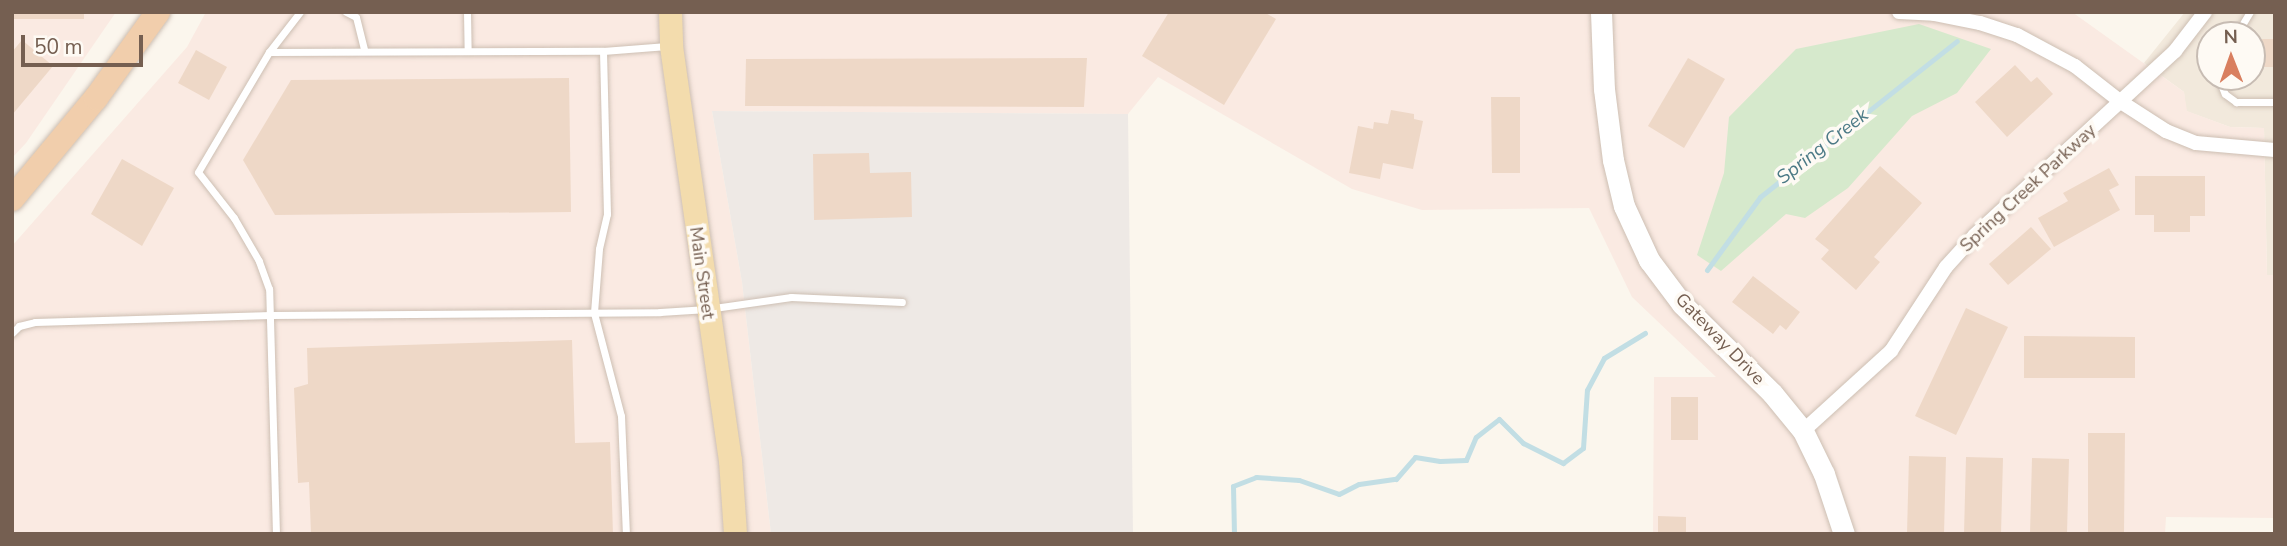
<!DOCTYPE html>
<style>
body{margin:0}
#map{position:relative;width:2287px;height:546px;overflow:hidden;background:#fbf6ed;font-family:"Nunito Sans",sans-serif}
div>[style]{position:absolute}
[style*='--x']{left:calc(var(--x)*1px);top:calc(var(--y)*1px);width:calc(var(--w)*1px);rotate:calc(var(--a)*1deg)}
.residential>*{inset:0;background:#f2e9dc}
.commercial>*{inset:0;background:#faeae2}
.industrial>*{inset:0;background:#eee9e5}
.green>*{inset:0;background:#d6e9cc}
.stream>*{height:5px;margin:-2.5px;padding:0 2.5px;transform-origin:2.5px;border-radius:2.5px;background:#c2dee4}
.building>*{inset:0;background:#eed8c7}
.roads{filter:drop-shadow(0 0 2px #cdbfb3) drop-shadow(0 0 2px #cdbfb3)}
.service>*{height:7px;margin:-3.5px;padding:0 3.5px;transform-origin:3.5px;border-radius:3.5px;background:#fff}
.minor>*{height:14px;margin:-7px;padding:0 7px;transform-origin:7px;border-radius:7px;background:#fff}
.secondary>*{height:21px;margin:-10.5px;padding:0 10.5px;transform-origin:10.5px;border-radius:10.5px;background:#fff}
.primary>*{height:23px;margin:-11.5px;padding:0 11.5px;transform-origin:11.5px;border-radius:11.5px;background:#f3dcad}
.trunk>*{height:24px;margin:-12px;padding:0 12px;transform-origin:12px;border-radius:12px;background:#f1ceac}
span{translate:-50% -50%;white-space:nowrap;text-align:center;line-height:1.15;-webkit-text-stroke:7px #fefaf4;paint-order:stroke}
.street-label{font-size:18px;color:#755f51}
.water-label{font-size:19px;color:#4c7a86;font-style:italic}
.frame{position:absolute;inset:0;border:14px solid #755f51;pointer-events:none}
.north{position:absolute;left:2196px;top:21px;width:70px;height:70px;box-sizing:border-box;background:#fefaf4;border:2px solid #c7bcb3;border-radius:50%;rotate:359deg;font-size:19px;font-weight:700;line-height:28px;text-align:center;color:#755f51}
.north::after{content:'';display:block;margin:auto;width:24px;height:32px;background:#d97f5f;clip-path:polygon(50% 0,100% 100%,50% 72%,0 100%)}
.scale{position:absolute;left:21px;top:35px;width:122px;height:32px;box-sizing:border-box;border:4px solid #755f51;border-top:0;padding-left:9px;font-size:21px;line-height:24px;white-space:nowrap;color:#755f51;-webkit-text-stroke:5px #fefaf4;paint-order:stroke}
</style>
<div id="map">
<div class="residential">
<i style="clip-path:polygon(evenodd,2185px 12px,2275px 12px,2275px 275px,2267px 275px,2264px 128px,2230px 127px,2186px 111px,2184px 92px,2144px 63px,2185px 12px,2210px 35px,2252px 35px,2252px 77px,2210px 77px,2210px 35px)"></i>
</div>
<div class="commercial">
<i style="clip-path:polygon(12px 12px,116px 12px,26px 143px,12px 158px)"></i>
<i style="clip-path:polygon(206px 12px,2072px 12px,2184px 92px,2187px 111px,2230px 127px,2264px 128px,2267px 275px,2275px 275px,2275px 518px,2166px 517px,2165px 534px,1653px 534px,1654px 377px,1716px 377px,1632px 297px,1589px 208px,1422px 210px,1352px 189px,1158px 77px,1128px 114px,712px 111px,742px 282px,771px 534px,12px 534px,12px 246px,187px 47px)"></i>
</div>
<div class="industrial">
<i style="clip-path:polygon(712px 111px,1128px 114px,1133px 534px,771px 534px,742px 282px)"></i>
</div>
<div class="green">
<i style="clip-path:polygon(1919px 24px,1991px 49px,1957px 93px,1912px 116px,1848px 188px,1805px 218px,1786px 214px,1721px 271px,1697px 255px,1724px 173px,1729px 117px,1796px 49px)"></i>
</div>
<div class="stream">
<i style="--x:1707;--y:270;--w:90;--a:-54"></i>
<i style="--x:1760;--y:197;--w:251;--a:-38.4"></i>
<i style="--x:1234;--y:534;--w:48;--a:-91.2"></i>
<i style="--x:1233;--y:486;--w:25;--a:-21"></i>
<i style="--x:1256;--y:477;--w:43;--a:4"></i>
<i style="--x:1299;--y:480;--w:42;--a:19.3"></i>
<i style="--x:1339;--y:494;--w:22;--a:-27"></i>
<i style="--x:1359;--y:484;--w:37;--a:-8"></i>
<i style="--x:1396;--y:479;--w:29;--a:-49"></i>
<i style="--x:1415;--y:457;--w:25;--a:9"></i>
<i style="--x:1440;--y:461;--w:26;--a:-2"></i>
<i style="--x:1466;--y:460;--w:25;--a:-67"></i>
<i style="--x:1476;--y:437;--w:29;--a:-38"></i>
<i style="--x:1499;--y:419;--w:34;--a:45"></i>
<i style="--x:1523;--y:443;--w:45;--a:26.6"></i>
<i style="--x:1563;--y:463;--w:25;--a:-37"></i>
<i style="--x:1583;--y:448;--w:58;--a:-86.1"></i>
<i style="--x:1587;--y:390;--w:36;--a:-62"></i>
<i style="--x:1604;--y:358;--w:48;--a:-31.4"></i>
</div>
<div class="building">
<i style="clip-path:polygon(12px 12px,84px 12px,84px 19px,12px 19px)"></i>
<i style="clip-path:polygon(1169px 12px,1264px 12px,1276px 19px,1224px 105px,1142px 56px)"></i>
<i style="clip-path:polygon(2262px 39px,2275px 39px,2275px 67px,2261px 67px)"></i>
<i style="clip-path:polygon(22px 40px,53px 66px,12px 115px,12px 52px)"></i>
<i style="clip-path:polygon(196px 50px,227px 67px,209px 100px,178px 83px)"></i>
<i style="clip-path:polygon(1087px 58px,1084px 107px,745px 106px,746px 59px)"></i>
<i style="clip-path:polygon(1688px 58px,1725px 79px,1684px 148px,1648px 126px)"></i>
<i style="clip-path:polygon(2015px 65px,2031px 82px,2037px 77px,2053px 94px,2007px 137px,1975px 102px)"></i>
<i style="clip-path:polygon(569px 78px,571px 212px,275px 215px,243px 160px,291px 80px)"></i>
<i style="clip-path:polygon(1491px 97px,1520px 97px,1520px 173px,1492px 173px)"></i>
<i style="clip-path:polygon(1391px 110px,1414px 114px,1414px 119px,1423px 121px,1413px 169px,1383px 163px,1380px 179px,1349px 173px,1358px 126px,1373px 129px,1374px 122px,1388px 124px)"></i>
<i style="clip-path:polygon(869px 153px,870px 173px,911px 172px,912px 217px,814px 220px,813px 154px)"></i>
<i style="clip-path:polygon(122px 159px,174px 188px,142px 246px,91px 214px)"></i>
<i style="clip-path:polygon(1880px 166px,1922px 203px,1874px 257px,1880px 262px,1856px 290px,1821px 259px,1829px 250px,1815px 239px)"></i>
<i style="clip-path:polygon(2109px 168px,2119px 185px,2109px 190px,2120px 210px,2054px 247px,2038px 218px,2068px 201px,2063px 193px)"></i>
<i style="clip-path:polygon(2135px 176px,2205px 176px,2205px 216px,2190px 216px,2190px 232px,2154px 232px,2154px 215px,2135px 215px)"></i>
<i style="clip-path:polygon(2031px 227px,2051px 249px,2008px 285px,1989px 264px)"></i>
<i style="clip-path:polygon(1753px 276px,1800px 312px,1786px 330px,1780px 325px,1773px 334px,1732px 302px)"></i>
<i style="clip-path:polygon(1966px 308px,2008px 327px,1956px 435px,1915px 416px)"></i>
<i style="clip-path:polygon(2024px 336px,2135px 337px,2135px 378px,2024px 378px)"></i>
<i style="clip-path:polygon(572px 340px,575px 443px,610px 442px,613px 534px,311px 534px,309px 482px,298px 483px,294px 388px,308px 384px,307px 348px)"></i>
<i style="clip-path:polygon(1671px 397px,1698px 397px,1698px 440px,1671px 440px)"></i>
<i style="clip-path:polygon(2088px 433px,2125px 433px,2124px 534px,2088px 534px)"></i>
<i style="clip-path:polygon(1909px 456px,1946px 457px,1944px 534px,1907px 534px)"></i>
<i style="clip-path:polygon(1966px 457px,2003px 458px,2001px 534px,1964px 534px)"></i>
<i style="clip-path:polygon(2032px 458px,2069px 459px,2067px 534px,2030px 534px)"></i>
<i style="clip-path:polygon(1658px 516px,1686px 517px,1686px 534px,1658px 534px)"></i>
</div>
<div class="roads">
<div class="service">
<i style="--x:346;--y:12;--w:11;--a:27"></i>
<i style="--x:356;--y:17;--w:34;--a:76"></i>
<i style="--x:467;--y:12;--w:39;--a:89"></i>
<i style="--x:2236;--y:35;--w:27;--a:-59"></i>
<i style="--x:603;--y:51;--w:163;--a:88.6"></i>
<i style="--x:607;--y:214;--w:36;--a:103"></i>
<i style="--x:599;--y:249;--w:64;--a:94.5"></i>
<i style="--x:594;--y:313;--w:106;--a:75.3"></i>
<i style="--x:621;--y:416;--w:118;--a:87.6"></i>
<i style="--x:269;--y:52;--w:334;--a:-0.2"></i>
<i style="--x:603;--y:51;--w:64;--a:-4.5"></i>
<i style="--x:2218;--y:77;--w:18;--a:68"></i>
<i style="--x:2225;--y:94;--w:14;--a:36"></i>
<i style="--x:2236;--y:102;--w:39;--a:0"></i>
<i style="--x:12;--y:333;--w:10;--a:-45"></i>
<i style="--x:19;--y:326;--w:16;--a:-14"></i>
<i style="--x:35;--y:322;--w:236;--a:-1.7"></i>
<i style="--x:271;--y:315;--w:389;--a:-0.4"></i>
<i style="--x:660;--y:312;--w:47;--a:-3.7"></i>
<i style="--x:707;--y:309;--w:85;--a:-8.1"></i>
<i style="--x:791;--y:297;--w:111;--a:2.6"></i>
<i style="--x:276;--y:534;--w:245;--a:-91.6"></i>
<i style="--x:269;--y:289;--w:30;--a:-110"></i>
<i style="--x:259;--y:261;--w:50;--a:-120.2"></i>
<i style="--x:234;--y:218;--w:58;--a:-128"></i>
<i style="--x:198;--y:172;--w:139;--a:-59.4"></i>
<i style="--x:269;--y:52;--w:51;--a:-52.2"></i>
</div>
<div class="minor">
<i style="--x:1899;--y:12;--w:35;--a:3"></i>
<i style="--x:1934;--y:14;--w:47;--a:11.1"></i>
<i style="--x:1980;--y:23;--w:39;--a:18"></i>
<i style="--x:2017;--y:35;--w:66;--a:28.1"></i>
<i style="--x:2075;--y:66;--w:58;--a:38"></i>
<i style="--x:2121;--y:102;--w:54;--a:32.8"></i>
<i style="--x:2166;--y:131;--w:32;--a:22"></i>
<i style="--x:2196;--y:143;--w:79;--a:5.1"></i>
<i style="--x:1803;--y:431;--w:119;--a:-42.3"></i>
<i style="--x:1891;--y:351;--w:100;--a:-56.8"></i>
<i style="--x:1946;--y:267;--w:43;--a:-47.8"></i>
<i style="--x:1975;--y:235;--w:272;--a:-42.6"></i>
<i style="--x:2175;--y:51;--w:49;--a:-52.4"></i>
</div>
<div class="secondary">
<i style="--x:1601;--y:12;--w:77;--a:87.8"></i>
<i style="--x:1604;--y:89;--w:72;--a:82.8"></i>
<i style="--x:1613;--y:160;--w:47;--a:76.6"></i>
<i style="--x:1624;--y:206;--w:60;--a:65.2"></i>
<i style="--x:1649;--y:260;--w:55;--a:53.1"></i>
<i style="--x:1682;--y:304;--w:127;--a:44.7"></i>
<i style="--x:1772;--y:393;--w:49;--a:50.8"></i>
<i style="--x:1803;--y:431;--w:48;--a:64"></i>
<i style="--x:1824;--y:474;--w:63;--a:71.6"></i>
</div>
<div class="primary">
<i style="--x:670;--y:12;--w:34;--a:88"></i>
<i style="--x:671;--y:46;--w:418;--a:81.9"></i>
<i style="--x:730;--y:460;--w:74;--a:86.1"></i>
</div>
<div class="trunk">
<i style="--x:12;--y:199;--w:131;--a:-50.3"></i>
<i style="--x:96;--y:98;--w:106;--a:-54.2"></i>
</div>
</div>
<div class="street-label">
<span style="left:2028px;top:188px;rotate:-43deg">Spring Creek Parkway</span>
<span style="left:702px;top:273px;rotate:82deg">Main Street</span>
<span style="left:1720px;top:339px;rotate:46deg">Gateway Drive</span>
</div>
<div class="water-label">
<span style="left:1823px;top:147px;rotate:-38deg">Spring Creek</span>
</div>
<div class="frame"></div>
<div class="north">N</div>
<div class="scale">50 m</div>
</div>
